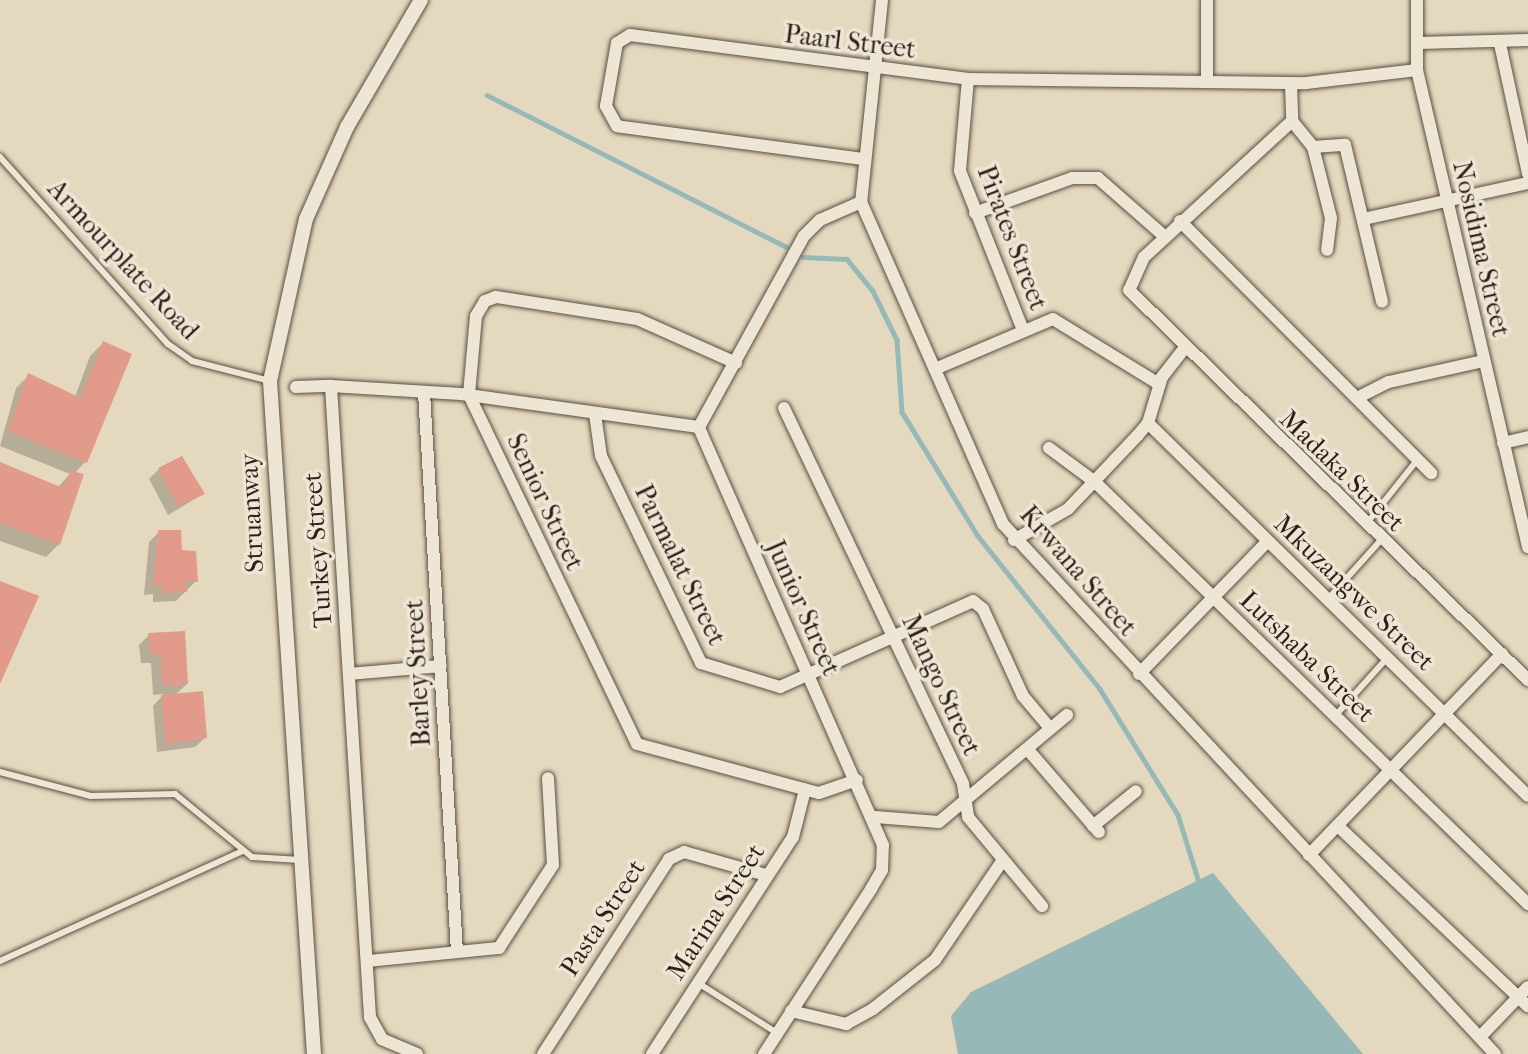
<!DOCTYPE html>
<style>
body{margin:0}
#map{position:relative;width:1528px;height:1054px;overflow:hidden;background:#e4d9be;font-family:"IM FELL French Canon",serif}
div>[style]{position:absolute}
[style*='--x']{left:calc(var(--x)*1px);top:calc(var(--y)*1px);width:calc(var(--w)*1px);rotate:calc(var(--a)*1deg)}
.water>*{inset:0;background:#96b9b7}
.shadow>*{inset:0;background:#0003}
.stream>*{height:4.5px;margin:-2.25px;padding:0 2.25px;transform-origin:2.25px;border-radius:2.25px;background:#96b9b7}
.building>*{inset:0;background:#e29a8b}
.roads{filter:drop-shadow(0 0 2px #5c4d42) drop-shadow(0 0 2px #5c4d42)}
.service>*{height:6px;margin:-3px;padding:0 3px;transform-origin:3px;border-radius:3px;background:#ede6d5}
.minor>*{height:12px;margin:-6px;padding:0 6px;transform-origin:6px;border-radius:6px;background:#ede6d5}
.tertiary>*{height:14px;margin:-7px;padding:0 7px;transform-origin:7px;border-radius:7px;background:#ede6d5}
span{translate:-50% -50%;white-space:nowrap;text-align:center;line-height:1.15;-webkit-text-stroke:7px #ede6d5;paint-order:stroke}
.street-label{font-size:26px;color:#2e1e18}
</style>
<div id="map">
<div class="water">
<i style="clip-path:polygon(1213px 873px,1363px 1054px,958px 1054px,951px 1016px,971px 992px)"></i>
</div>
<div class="shadow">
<i style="clip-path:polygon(103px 343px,129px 355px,85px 462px,75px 473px,59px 544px,46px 557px,0 541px,0 464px,58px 487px,70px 474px,0 446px,16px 388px,29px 375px,75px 397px,90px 356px)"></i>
<i style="clip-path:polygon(159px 469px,203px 494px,168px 515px,149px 479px)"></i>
<i style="clip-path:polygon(159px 532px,181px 552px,196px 581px,176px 601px,153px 602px,153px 594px,144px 595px,149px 542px)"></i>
<i style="clip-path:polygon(149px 635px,187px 684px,175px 695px,205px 738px,195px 747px,157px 752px,153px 706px,164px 694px,153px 695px,151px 663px,141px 663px,139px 645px)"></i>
</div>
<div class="stream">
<i style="--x:487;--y:95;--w:335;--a:26.9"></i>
<i style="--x:803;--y:257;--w:44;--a:2.6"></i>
<i style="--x:847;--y:259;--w:41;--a:50.9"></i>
<i style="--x:873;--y:291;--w:55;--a:63.9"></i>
<i style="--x:897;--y:340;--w:72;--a:86"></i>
<i style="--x:902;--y:412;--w:145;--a:58.5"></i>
<i style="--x:978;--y:536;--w:196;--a:51.4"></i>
<i style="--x:1100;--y:689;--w:148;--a:58.2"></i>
<i style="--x:1178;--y:815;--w:73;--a:72.6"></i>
</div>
<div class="building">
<i style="clip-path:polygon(103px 341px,132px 354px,87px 463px,8px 431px,28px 373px,81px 398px)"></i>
<i style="clip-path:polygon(182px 456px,205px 494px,178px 506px,158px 468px)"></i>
<i style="clip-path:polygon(0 462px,63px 488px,71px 471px,84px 474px,60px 545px,0 523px)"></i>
<i style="clip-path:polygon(158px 530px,181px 530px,182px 550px,196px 551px,198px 582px,186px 582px,187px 592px,162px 593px,162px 585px,153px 586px)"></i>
<i style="clip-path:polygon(0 581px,39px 596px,0 684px)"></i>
<i style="clip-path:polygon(185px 631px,188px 684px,163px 686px,160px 654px,151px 655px,148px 633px)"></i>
<i style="clip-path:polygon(203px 691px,207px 738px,166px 744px,161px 695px)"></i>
</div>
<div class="roads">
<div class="service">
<i style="--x:0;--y:157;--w:251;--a:48.1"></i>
<i style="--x:168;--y:344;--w:29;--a:35"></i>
<i style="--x:192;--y:361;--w:81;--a:14.4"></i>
<i style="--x:1367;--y:523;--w:82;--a:-51.4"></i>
<i style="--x:1328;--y:599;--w:79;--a:-48.1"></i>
<i style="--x:1335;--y:716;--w:78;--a:-48.1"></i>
<i style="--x:0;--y:772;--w:94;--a:14.8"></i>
<i style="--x:91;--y:796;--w:84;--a:-1.4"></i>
<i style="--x:175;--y:794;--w:99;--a:39.3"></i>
<i style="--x:252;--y:857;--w:48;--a:3.6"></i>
<i style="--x:0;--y:961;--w:267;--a:-24.4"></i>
<i style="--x:698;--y:983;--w:93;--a:32.3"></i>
</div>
<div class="minor">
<i style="--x:882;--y:0;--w:203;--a:95.9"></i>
<i style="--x:861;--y:202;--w:352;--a:66.2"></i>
<i style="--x:1003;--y:524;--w:723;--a:47.13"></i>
<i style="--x:1207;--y:0;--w:79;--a:90"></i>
<i style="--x:1417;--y:0;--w:70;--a:90"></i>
<i style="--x:1417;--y:70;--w:490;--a:76.9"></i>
<i style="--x:1418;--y:43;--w:110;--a:-1.6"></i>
<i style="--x:1500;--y:44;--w:133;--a:77.8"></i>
<i style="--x:968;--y:79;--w:92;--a:95"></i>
<i style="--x:960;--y:171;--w:171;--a:68.4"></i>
<i style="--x:1291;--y:84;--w:37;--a:88"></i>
<i style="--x:1292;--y:121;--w:33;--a:51"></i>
<i style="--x:1313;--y:147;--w:73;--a:75.8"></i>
<i style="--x:1331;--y:218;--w:32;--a:97"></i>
<i style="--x:1292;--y:121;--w:201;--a:137.4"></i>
<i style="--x:1144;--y:257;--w:36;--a:114"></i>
<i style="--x:1129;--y:290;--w:558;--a:44.35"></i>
<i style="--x:1313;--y:147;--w:32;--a:-4"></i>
<i style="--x:1345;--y:145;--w:161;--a:76.7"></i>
<i style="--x:863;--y:159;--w:248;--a:-172.4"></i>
<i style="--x:617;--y:126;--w:23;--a:-119"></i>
<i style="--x:606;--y:106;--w:64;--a:-80.1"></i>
<i style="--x:617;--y:43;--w:15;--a:-32"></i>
<i style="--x:630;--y:35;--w:341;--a:7.4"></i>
<i style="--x:968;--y:79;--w:338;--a:0.7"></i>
<i style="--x:1306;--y:83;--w:112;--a:-6.7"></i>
<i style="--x:975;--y:213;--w:103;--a:-19.8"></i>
<i style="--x:1072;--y:178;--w:26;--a:0"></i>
<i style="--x:1098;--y:178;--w:88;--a:41.3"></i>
<i style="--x:1363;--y:219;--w:169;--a:-12.3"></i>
<i style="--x:1180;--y:221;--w:356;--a:45.1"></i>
<i style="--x:736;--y:363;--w:108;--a:-156"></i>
<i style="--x:637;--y:319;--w:143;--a:-171.1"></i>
<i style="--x:496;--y:297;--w:12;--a:160"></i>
<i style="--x:485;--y:301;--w:17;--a:121"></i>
<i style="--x:476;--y:316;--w:79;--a:95.1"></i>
<i style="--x:469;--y:395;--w:387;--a:64.3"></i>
<i style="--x:637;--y:744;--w:188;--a:15.1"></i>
<i style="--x:819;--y:793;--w:40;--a:-18.9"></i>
<i style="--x:935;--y:369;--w:128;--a:-23"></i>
<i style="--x:1053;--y:319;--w:124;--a:31.5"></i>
<i style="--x:296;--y:387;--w:35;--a:-2"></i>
<i style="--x:424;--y:392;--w:561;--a:86.63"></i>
<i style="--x:1357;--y:398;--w:36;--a:-27"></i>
<i style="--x:1389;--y:382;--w:96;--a:-12.6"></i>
<i style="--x:784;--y:408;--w:416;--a:64.5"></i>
<i style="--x:963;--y:784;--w:33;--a:81"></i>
<i style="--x:968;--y:817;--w:116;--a:50.3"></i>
<i style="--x:595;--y:414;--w:42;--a:81.9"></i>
<i style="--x:601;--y:456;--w:230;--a:64.2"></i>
<i style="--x:701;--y:663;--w:83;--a:16.9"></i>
<i style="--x:780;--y:687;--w:211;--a:-24"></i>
<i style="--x:973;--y:601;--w:13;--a:39"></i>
<i style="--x:983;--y:609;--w:96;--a:65.3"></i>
<i style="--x:1023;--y:696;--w:40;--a:50"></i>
<i style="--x:1148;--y:423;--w:532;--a:44.47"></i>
<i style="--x:1503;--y:443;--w:26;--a:-13"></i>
<i style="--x:1049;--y:448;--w:57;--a:36.5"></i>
<i style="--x:1095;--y:482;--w:605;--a:44.26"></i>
<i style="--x:1014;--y:540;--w:62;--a:-29.9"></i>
<i style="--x:1068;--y:509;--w:102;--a:-46.6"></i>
<i style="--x:1138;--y:435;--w:16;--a:-50"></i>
<i style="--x:1148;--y:423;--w:48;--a:-73.1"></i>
<i style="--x:1162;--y:377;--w:34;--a:-52"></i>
<i style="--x:349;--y:674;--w:92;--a:-5"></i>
<i style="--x:1139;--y:674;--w:185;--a:-45.9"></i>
<i style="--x:1029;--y:751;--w:107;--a:49.2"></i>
<i style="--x:875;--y:817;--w:64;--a:4.5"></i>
<i style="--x:939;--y:822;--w:167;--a:-39.9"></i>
<i style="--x:1093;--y:826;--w:55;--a:-39.1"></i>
<i style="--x:1338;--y:826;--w:262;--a:43.5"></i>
<i style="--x:1309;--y:855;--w:279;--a:-46.2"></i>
<i style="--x:368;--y:961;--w:132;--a:-5.7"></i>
<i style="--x:499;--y:948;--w:99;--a:-57"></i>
<i style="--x:553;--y:865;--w:87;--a:-93.3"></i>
<i style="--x:791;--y:1011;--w:57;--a:13.3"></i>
<i style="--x:846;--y:1024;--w:31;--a:-29"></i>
<i style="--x:873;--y:1009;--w:79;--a:-38.3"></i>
<i style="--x:935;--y:960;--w:121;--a:-55.8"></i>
<i style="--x:1480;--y:1037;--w:69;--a:-46.2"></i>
<i style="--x:417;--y:1054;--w:38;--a:-157"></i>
<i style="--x:382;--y:1039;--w:25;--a:-119"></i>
<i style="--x:370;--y:1017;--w:632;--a:-93.54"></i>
<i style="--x:331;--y:386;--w:130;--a:3.5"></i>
<i style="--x:461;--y:394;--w:240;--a:7.9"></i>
<i style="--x:543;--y:1054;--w:232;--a:-57.1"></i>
<i style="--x:669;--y:859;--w:17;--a:-25"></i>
<i style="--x:684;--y:852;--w:85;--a:15.7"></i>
<i style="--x:652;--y:1054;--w:259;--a:-57"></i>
<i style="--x:793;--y:837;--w:49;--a:-75.7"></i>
<i style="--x:764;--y:1054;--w:197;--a:-57"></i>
<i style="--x:871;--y:889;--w:22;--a:-60"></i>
<i style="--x:882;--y:870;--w:25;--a:-88"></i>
<i style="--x:883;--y:845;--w:457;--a:-113.8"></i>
<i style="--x:699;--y:427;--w:218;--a:-61.2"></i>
<i style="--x:804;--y:236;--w:23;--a:-45"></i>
<i style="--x:820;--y:220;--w:45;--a:-23.7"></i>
</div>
<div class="tertiary">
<i style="--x:314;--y:1054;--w:674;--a:-93.74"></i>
<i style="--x:270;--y:381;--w:166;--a:-77.5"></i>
<i style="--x:306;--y:219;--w:101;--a:-66"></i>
<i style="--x:347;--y:127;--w:147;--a:-59.8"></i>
</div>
</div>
<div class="street-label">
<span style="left:850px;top:42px;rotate:7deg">Paarl Street</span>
<span style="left:1012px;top:238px;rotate:69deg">Pirates Street</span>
<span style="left:1481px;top:249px;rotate:77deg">Nosidima Street</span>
<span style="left:123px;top:260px;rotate:47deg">Armourplate Road</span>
<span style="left:1342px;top:471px;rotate:44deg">Madaka Street</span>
<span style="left:545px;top:502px;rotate:65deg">Senior Street</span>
<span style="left:252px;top:513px;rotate:-93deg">Struanway</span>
<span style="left:318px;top:550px;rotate:-94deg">Turkey Street</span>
<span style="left:680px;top:565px;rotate:64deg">Parmalat Street</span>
<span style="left:1078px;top:571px;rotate:49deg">Krwana Street</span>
<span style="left:1354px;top:593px;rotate:44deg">Mkuzangwe Street</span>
<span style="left:803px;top:608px;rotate:66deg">Junior Street</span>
<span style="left:1307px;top:657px;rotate:44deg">Lutshaba Street</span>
<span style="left:418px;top:673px;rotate:-93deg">Barley Street</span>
<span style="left:941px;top:685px;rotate:65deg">Mango Street</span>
<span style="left:716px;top:912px;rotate:-57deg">Marina Street</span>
<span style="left:603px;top:918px;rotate:-57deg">Pasta Street</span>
</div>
</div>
